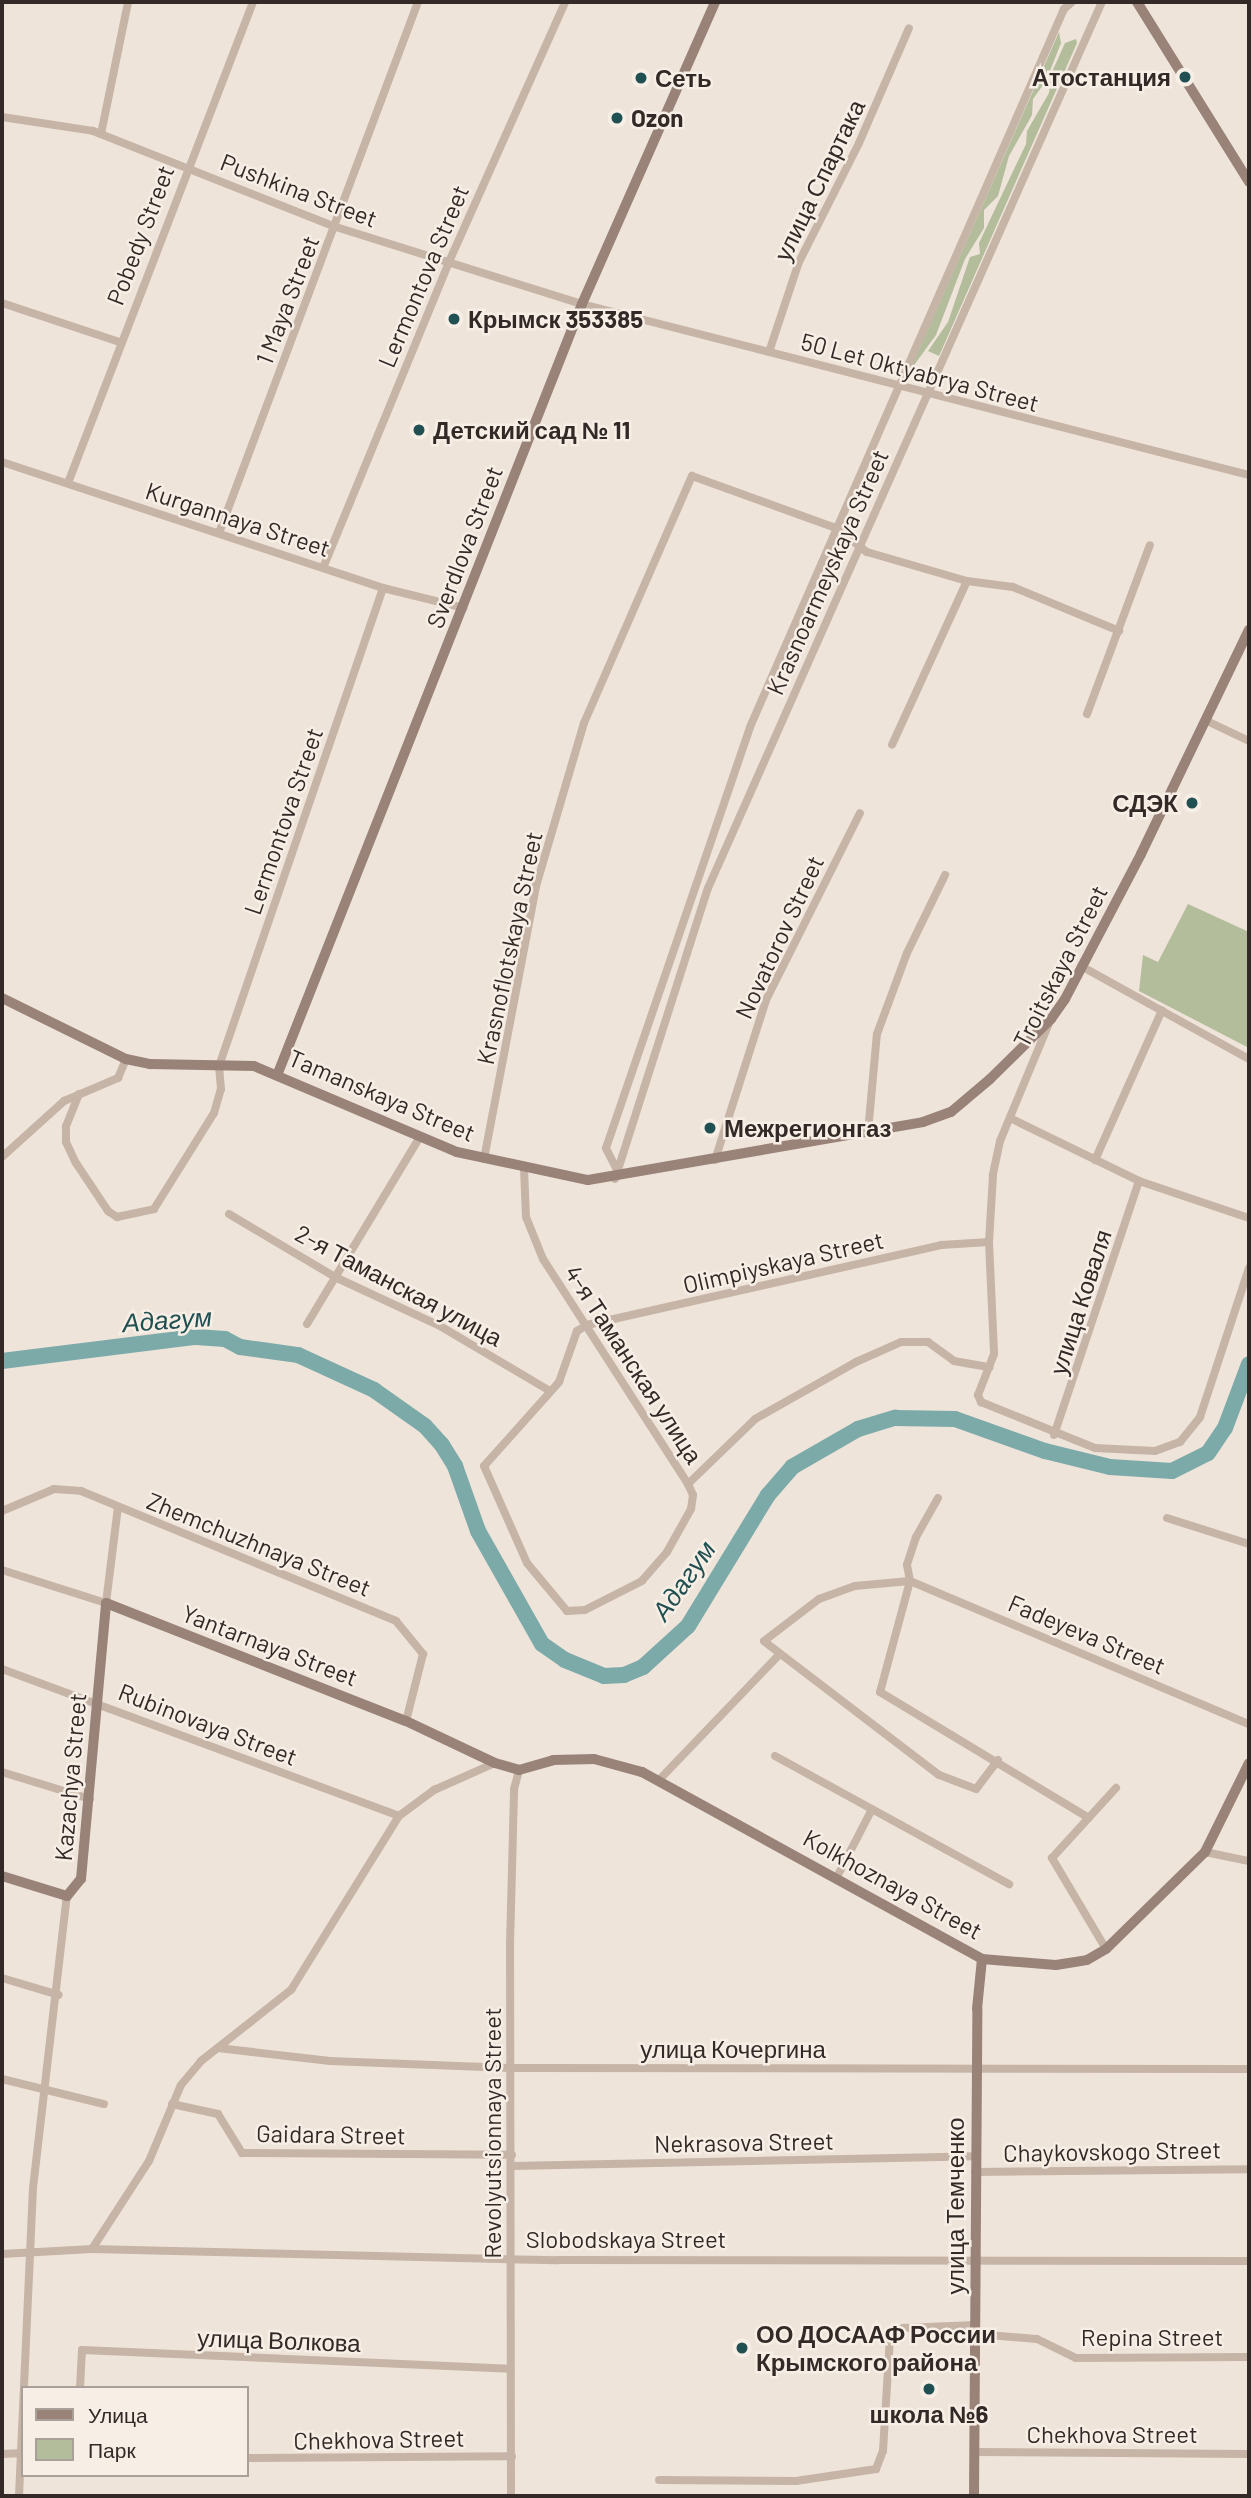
<!DOCTYPE html>
<meta charset="utf-8">
<style>
body{margin:0}
#map{position:relative;width:1251px;height:2498px;overflow:hidden;background:#efe4da;font-family:Barlow,sans-serif}
div>[style]{position:absolute}
[style*='--x']{left:calc(var(--x)*1px);top:calc(var(--y)*1px);width:calc(var(--w)*1px);rotate:calc(var(--a)*1deg)}
.green>*{inset:0;background:#b3bd9b}
.river>*{height:16px;margin:-8px;padding:0 8px;transform-origin:8px;border-radius:8px;background:#7baaa9}
.street>*{height:8px;margin:-4px;padding:0 4px;transform-origin:4px;border-radius:4px;background:#c6b4a7}
.secondary>*{height:10px;margin:-5px;padding:0 5px;transform-origin:5px;border-radius:5px;background:#998379}
.dots>*{width:19px;height:19px;translate:-50% -50%;box-sizing:border-box;border:4px solid #f7eee6;border-radius:50%}
span{translate:-50% -50%;white-space:nowrap;text-align:center;line-height:1.15;-webkit-text-stroke:5px #f7eee6;paint-order:stroke}
.poi-label{font-size:24px;color:#332a27;font-weight:700}
.right{translate:-100% -50%;text-align:right}
.left{translate:0 -50%;text-align:left}
.street-label{font-size:24px;color:#332a27}
.water-label{font-size:26px;color:#205051;font-style:italic}
.frame{position:absolute;inset:0;border:4px solid #332a27;pointer-events:none}
.legend{position:absolute;left:21px;top:2386px;width:228px;height:91px;box-sizing:border-box;background:#f7eee6;border:2px solid #a9a09a;margin:0;padding:9px 12px;list-style:none;font-size:21px;color:#332a27}
.legend li{display:flex;align-items:center;gap:14px;height:35px}
.legend b{width:35px;border:2px solid #a9a09a}
</style>
<div id="map">
<div class="green">
<i style="clip-path:polygon(1059px 32px,1061px 43px,1046px 81px,1033px 99px,1032px 115px,1009px 156px,998px 196px,984px 210px,984px 228px,965px 259px,936px 335px,909px 372px)"></i>
<i style="clip-path:polygon(1076px 39px,1077px 43px,939px 356px,928px 351px,948px 322px,970px 257px,980px 254px,979px 243px,1026px 144px,1027px 131px,1049px 93px,1052px 72px,1065px 43px)"></i>
<i style="clip-path:polygon(1188px 904px,1249px 932px,1249px 1048px,1139px 991px,1143px 955px,1158px 962px)"></i>
</div>
<div class="river">
<i style="--x:2;--y:1361;--w:195;--a:-7.1"></i>
<i style="--x:196;--y:1337;--w:29;--a:4"></i>
<i style="--x:225;--y:1339;--w:17;--a:28"></i>
<i style="--x:240;--y:1347;--w:59;--a:7.9"></i>
<i style="--x:298;--y:1355;--w:84;--a:24.7"></i>
<i style="--x:374;--y:1390;--w:62;--a:35.2"></i>
<i style="--x:425;--y:1426;--w:25;--a:48"></i>
<i style="--x:442;--y:1445;--w:25;--a:58"></i>
<i style="--x:455;--y:1466;--w:69;--a:70.5"></i>
<i style="--x:478;--y:1531;--w:130;--a:60.5"></i>
<i style="--x:542;--y:1644;--w:28;--a:35"></i>
<i style="--x:565;--y:1660;--w:42;--a:22.3"></i>
<i style="--x:604;--y:1676;--w:20;--a:-3"></i>
<i style="--x:624;--y:1675;--w:21;--a:-23"></i>
<i style="--x:643;--y:1667;--w:61;--a:-42.3"></i>
<i style="--x:688;--y:1626;--w:153;--a:-58.6"></i>
<i style="--x:768;--y:1495;--w:37;--a:-49"></i>
<i style="--x:792;--y:1467;--w:76;--a:-29.9"></i>
<i style="--x:858;--y:1429;--w:39;--a:-17"></i>
<i style="--x:895;--y:1418;--w:60;--a:1"></i>
<i style="--x:955;--y:1419;--w:96;--a:19.6"></i>
<i style="--x:1045;--y:1451;--w:67;--a:13.8"></i>
<i style="--x:1110;--y:1467;--w:62;--a:3.7"></i>
<i style="--x:1172;--y:1471;--w:40;--a:-26.6"></i>
<i style="--x:1208;--y:1453;--w:30;--a:-56"></i>
<i style="--x:1225;--y:1428;--w:68;--a:-69.4"></i>
</div>
<div class="street">
<i style="--x:2;--y:117;--w:92;--a:8.7"></i>
<i style="--x:93;--y:131;--w:261;--a:21.6"></i>
<i style="--x:336;--y:227;--w:258;--a:17.4"></i>
<i style="--x:582;--y:304;--w:689;--a:14.38"></i>
<i style="--x:101;--y:134;--w:135;--a:-78.4"></i>
<i style="--x:2;--y:303;--w:123;--a:18.4"></i>
<i style="--x:769;--y:352;--w:95;--a:-71.6"></i>
<i style="--x:799;--y:262;--w:133;--a:-63.2"></i>
<i style="--x:859;--y:143;--w:125;--a:-66.5"></i>
<i style="--x:2;--y:462;--w:401;--a:18.3"></i>
<i style="--x:383;--y:588;--w:83;--a:13.9"></i>
<i style="--x:68;--y:483;--w:515;--a:-68.96"></i>
<i style="--x:219;--y:533;--w:567;--a:-69.46"></i>
<i style="--x:323;--y:568;--w:329;--a:-67.6"></i>
<i style="--x:448;--y:264;--w:287;--a:-65.9"></i>
<i style="--x:967;--y:581;--w:46;--a:7.4"></i>
<i style="--x:1013;--y:587;--w:115;--a:22.5"></i>
<i style="--x:1087;--y:714;--w:180;--a:-69.6"></i>
<i style="--x:1207;--y:721;--w:47;--a:25.5"></i>
<i style="--x:1081;--y:966;--w:192;--a:29"></i>
<i style="--x:1050;--y:1021;--w:130;--a:112.6"></i>
<i style="--x:1000;--y:1141;--w:35;--a:102"></i>
<i style="--x:993;--y:1175;--w:67;--a:93.4"></i>
<i style="--x:989;--y:1242;--w:112;--a:87.4"></i>
<i style="--x:994;--y:1354;--w:44;--a:111.3"></i>
<i style="--x:978;--y:1395;--w:8;--a:67"></i>
<i style="--x:981;--y:1402;--w:123;--a:22"></i>
<i style="--x:1095;--y:1448;--w:60;--a:2.9"></i>
<i style="--x:1155;--y:1451;--w:27;--a:-20"></i>
<i style="--x:1180;--y:1442;--w:32;--a:-51"></i>
<i style="--x:1200;--y:1417;--w:157;--a:-71.8"></i>
<i style="--x:79;--y:1094;--w:35;--a:112"></i>
<i style="--x:66;--y:1126;--w:16;--a:90"></i>
<i style="--x:66;--y:1142;--w:23;--a:65"></i>
<i style="--x:76;--y:1163;--w:58;--a:56.3"></i>
<i style="--x:108;--y:1211;--w:11;--a:34"></i>
<i style="--x:117;--y:1217;--w:38;--a:-12"></i>
<i style="--x:154;--y:1209;--w:113;--a:-58"></i>
<i style="--x:214;--y:1113;--w:25;--a:-74"></i>
<i style="--x:221;--y:1089;--w:23;--a:-95"></i>
<i style="--x:219;--y:1066;--w:505;--a:-71.06"></i>
<i style="--x:1010;--y:1118;--w:144;--a:26"></i>
<i style="--x:1139;--y:1181;--w:116;--a:18.6"></i>
<i style="--x:868;--y:1132;--w:98;--a:-84.8"></i>
<i style="--x:877;--y:1034;--w:86;--a:-69.7"></i>
<i style="--x:907;--y:953;--w:87;--a:-64"></i>
<i style="--x:2;--y:1157;--w:84;--a:-42.1"></i>
<i style="--x:64;--y:1101;--w:59;--a:-23.1"></i>
<i style="--x:118;--y:1078;--w:21;--a:-67"></i>
<i style="--x:484;--y:1159;--w:278;--a:-79.2"></i>
<i style="--x:536;--y:886;--w:170;--a:-73.6"></i>
<i style="--x:584;--y:723;--w:270;--a:-66.4"></i>
<i style="--x:692;--y:476;--w:153;--a:19.9"></i>
<i style="--x:836;--y:528;--w:39;--a:38"></i>
<i style="--x:867;--y:552;--w:104;--a:16.2"></i>
<i style="--x:967;--y:581;--w:180;--a:114.6"></i>
<i style="--x:715;--y:1160;--w:168;--a:-72.3"></i>
<i style="--x:766;--y:1000;--w:209;--a:-63.3"></i>
<i style="--x:1095;--y:1160;--w:164;--a:-65.9"></i>
<i style="--x:524;--y:1168;--w:49;--a:87.7"></i>
<i style="--x:526;--y:1217;--w:45;--a:68"></i>
<i style="--x:543;--y:1259;--w:268;--a:57.2"></i>
<i style="--x:688;--y:1484;--w:93;--a:-44.1"></i>
<i style="--x:755;--y:1419;--w:116;--a:-29.4"></i>
<i style="--x:856;--y:1362;--w:49;--a:-24"></i>
<i style="--x:901;--y:1342;--w:27;--a:0"></i>
<i style="--x:928;--y:1342;--w:32;--a:36"></i>
<i style="--x:954;--y:1361;--w:36;--a:10"></i>
<i style="--x:616;--y:1168;--w:22;--a:-117"></i>
<i style="--x:606;--y:1148;--w:445;--a:-71.1"></i>
<i style="--x:750;--y:727;--w:784;--a:-66.38"></i>
<i style="--x:1064;--y:9;--w:11;--a:-41"></i>
<i style="--x:615;--y:1179;--w:305;--a:-72.3"></i>
<i style="--x:708;--y:888;--w:970;--a:-66.03"></i>
<i style="--x:229;--y:1214;--w:126;--a:30.7"></i>
<i style="--x:337;--y:1278;--w:114;--a:25"></i>
<i style="--x:440;--y:1326;--w:128;--a:30.6"></i>
<i style="--x:307;--y:1324;--w:218;--a:-58.9"></i>
<i style="--x:1054;--y:1435;--w:268;--a:-71.5"></i>
<i style="--x:688;--y:1484;--w:12;--a:66"></i>
<i style="--x:693;--y:1495;--w:14;--a:98"></i>
<i style="--x:691;--y:1509;--w:49;--a:119.2"></i>
<i style="--x:667;--y:1552;--w:38;--a:131"></i>
<i style="--x:642;--y:1581;--w:64;--a:153"></i>
<i style="--x:585;--y:1610;--w:18;--a:177"></i>
<i style="--x:567;--y:1611;--w:62;--a:-129.8"></i>
<i style="--x:527;--y:1563;--w:106;--a:-113.9"></i>
<i style="--x:484;--y:1466;--w:113;--a:-48.2"></i>
<i style="--x:559;--y:1382;--w:54;--a:-70.6"></i>
<i style="--x:577;--y:1331;--w:12;--a:-31"></i>
<i style="--x:587;--y:1325;--w:363;--a:-12.7"></i>
<i style="--x:941;--y:1245;--w:48;--a:-3.6"></i>
<i style="--x:938;--y:1498;--w:45;--a:119.4"></i>
<i style="--x:916;--y:1537;--w:29;--a:108"></i>
<i style="--x:907;--y:1565;--w:16;--a:79"></i>
<i style="--x:910;--y:1581;--w:115;--a:105.1"></i>
<i style="--x:880;--y:1692;--w:244;--a:31.1"></i>
<i style="--x:2;--y:1511;--w:56;--a:-22.9"></i>
<i style="--x:54;--y:1489;--w:27;--a:4"></i>
<i style="--x:81;--y:1491;--w:341;--a:22.4"></i>
<i style="--x:396;--y:1621;--w:43;--a:50.7"></i>
<i style="--x:423;--y:1654;--w:69;--a:104.2"></i>
<i style="--x:1167;--y:1518;--w:86;--a:17.6"></i>
<i style="--x:2;--y:1570;--w:109;--a:17.6"></i>
<i style="--x:106;--y:1603;--w:97;--a:-82.9"></i>
<i style="--x:2;--y:1669;--w:423;--a:20.3"></i>
<i style="--x:775;--y:1756;--w:267;--a:28.7"></i>
<i style="--x:998;--y:1760;--w:36;--a:127"></i>
<i style="--x:976;--y:1789;--w:40;--a:-159"></i>
<i style="--x:939;--y:1775;--w:220;--a:-142.6"></i>
<i style="--x:764;--y:1641;--w:69;--a:-37.4"></i>
<i style="--x:819;--y:1599;--w:38;--a:-20"></i>
<i style="--x:855;--y:1586;--w:55;--a:-5.2"></i>
<i style="--x:910;--y:1581;--w:368;--a:22.9"></i>
<i style="--x:2;--y:1772;--w:92;--a:17.1"></i>
<i style="--x:659;--y:1780;--w:173;--a:-46.2"></i>
<i style="--x:1205;--y:1852;--w:45;--a:11.6"></i>
<i style="--x:838;--y:1875;--w:74;--a:-62.7"></i>
<i style="--x:1106;--y:1949;--w:106;--a:-120.7"></i>
<i style="--x:1052;--y:1858;--w:95;--a:-47.6"></i>
<i style="--x:2;--y:1978;--w:59;--a:16.6"></i>
<i style="--x:218;--y:2048;--w:113;--a:6.6"></i>
<i style="--x:330;--y:2061;--w:182;--a:2.2"></i>
<i style="--x:512;--y:2068;--w:737;--a:0.08"></i>
<i style="--x:2;--y:2079;--w:105;--a:13.8"></i>
<i style="--x:172;--y:2104;--w:47;--a:12.3"></i>
<i style="--x:218;--y:2114;--w:46;--a:58.4"></i>
<i style="--x:242;--y:2153;--w:270;--a:0.4"></i>
<i style="--x:513;--y:2166;--w:463;--a:-1.2"></i>
<i style="--x:975;--y:2172;--w:274;--a:-0.6"></i>
<i style="--x:92;--y:2249;--w:105;--a:-57.1"></i>
<i style="--x:149;--y:2161;--w:82;--a:-67.2"></i>
<i style="--x:181;--y:2085;--w:31;--a:-50"></i>
<i style="--x:201;--y:2061;--w:115;--a:-38.3"></i>
<i style="--x:291;--y:1990;--w:205;--a:-58.2"></i>
<i style="--x:399;--y:1816;--w:44;--a:-36.6"></i>
<i style="--x:434;--y:1790;--w:67;--a:-23.9"></i>
<i style="--x:2;--y:2254;--w:90;--a:-3.2"></i>
<i style="--x:92;--y:2249;--w:465;--a:1.4"></i>
<i style="--x:557;--y:2260;--w:692;--a:0.08"></i>
<i style="--x:976;--y:2334;--w:61;--a:4.7"></i>
<i style="--x:1037;--y:2339;--w:43;--a:26"></i>
<i style="--x:1076;--y:2358;--w:173;--a:-0.3"></i>
<i style="--x:80;--y:2388;--w:38;--a:-87"></i>
<i style="--x:82;--y:2350;--w:429;--a:2.5"></i>
<i style="--x:975;--y:2452;--w:274;--a:0.4"></i>
<i style="--x:2;--y:2454;--w:21;--a:-3"></i>
<i style="--x:247;--y:2458;--w:265;--a:-0.4"></i>
<i style="--x:659;--y:2480;--w:137;--a:0.4"></i>
<i style="--x:796;--y:2481;--w:81;--a:-8.5"></i>
<i style="--x:876;--y:2469;--w:19;--a:-69"></i>
<i style="--x:883;--y:2451;--w:116;--a:-86.5"></i>
<i style="--x:890;--y:2335;--w:15;--a:-28"></i>
<i style="--x:903;--y:2328;--w:73;--a:-2.4"></i>
<i style="--x:19;--y:2496;--w:308;--a:-87.4"></i>
<i style="--x:33;--y:2188;--w:294;--a:-83.4"></i>
<i style="--x:511;--y:2496;--w:551;--a:-90.1"></i>
<i style="--x:510;--y:1945;--w:156;--a:-88.5"></i>
<i style="--x:514;--y:1789;--w:20;--a:-75"></i>
</div>
<div class="secondary">
<i style="--x:1137;--y:2;--w:212;--a:58.1"></i>
<i style="--x:2;--y:998;--w:138;--a:26.2"></i>
<i style="--x:126;--y:1059;--w:25;--a:12"></i>
<i style="--x:150;--y:1064;--w:104;--a:1.1"></i>
<i style="--x:254;--y:1066;--w:220;--a:23"></i>
<i style="--x:457;--y:1152;--w:134;--a:12.1"></i>
<i style="--x:588;--y:1180;--w:340;--a:-9.8"></i>
<i style="--x:923;--y:1122;--w:30;--a:-20"></i>
<i style="--x:951;--y:1112;--w:51;--a:-40.2"></i>
<i style="--x:990;--y:1079;--w:86;--a:-44.5"></i>
<i style="--x:1051;--y:1019;--w:24;--a:-55"></i>
<i style="--x:1065;--y:999;--w:164;--a:-62.3"></i>
<i style="--x:1141;--y:854;--w:249;--a:-64.3"></i>
<i style="--x:278;--y:1073;--w:827;--a:-68.43"></i>
<i style="--x:582;--y:304;--w:330;--a:-66.2"></i>
<i style="--x:2;--y:1876;--w:68;--a:17.1"></i>
<i style="--x:67;--y:1896;--w:22;--a:-51"></i>
<i style="--x:81;--y:1879;--w:277;--a:-84.8"></i>
<i style="--x:106;--y:1603;--w:322;--a:21.5"></i>
<i style="--x:406;--y:1721;--w:98;--a:25.3"></i>
<i style="--x:495;--y:1763;--w:25;--a:16"></i>
<i style="--x:519;--y:1770;--w:35;--a:-16"></i>
<i style="--x:553;--y:1760;--w:41;--a:-1.4"></i>
<i style="--x:594;--y:1759;--w:50;--a:15.2"></i>
<i style="--x:642;--y:1772;--w:388;--a:28.8"></i>
<i style="--x:982;--y:1959;--w:74;--a:4.6"></i>
<i style="--x:1056;--y:1965;--w:31;--a:-9"></i>
<i style="--x:1087;--y:1960;--w:22;--a:-30"></i>
<i style="--x:1106;--y:1949;--w:139;--a:-44.4"></i>
<i style="--x:1205;--y:1852;--w:99;--a:-63.7"></i>
<i style="--x:974;--y:2496;--w:487;--a:-89.6"></i>
<i style="--x:977;--y:2009;--w:50;--a:-84.3"></i>
</div>
<div class="dots">
<i style="left:1185px;top:77px;background:#205051"></i>
<i style="left:641px;top:78px;background:#205051"></i>
<i style="left:617px;top:118px;background:#205051"></i>
<i style="left:454px;top:319px;background:#205051"></i>
<i style="left:419px;top:430px;background:#205051"></i>
<i style="left:1192px;top:803px;background:#205051"></i>
<i style="left:710px;top:1128px;background:#205051"></i>
<i style="left:742px;top:2348px;background:#205051"></i>
<i style="left:929px;top:2389px;background:#205051"></i>
</div>
<div class="poi-label">
<span class="right" style="left:1171px;top:77px">Атостанция</span>
<span class="left" style="left:655px;top:78px">Сеть</span>
<span class="left" style="left:631px;top:118px">Ozon</span>
<span class="left" style="left:468px;top:319px">Крымск 353385</span>
<span class="left" style="left:433px;top:430px">Детский сад № 11</span>
<span class="right" style="left:1178px;top:803px">СДЭК</span>
<span class="left" style="left:724px;top:1128px">Межрегионгаз</span>
<span class="left" style="left:756px;top:2348px">ОО ДОСААФ России<br>Крымского района</span>
<span style="left:929px;top:2414px">школа №6</span>
</div>
<div class="street-label">
<span style="left:819px;top:180px;rotate:-64deg">улица Спартака</span>
<span style="left:299px;top:190px;rotate:21deg">Pushkina Street</span>
<span style="left:140px;top:235px;rotate:-69deg">Pobedy Street</span>
<span style="left:423px;top:276px;rotate:-67deg">Lermontova Street</span>
<span style="left:287px;top:300px;rotate:-69deg">1 Maya Street</span>
<span style="left:920px;top:372px;rotate:15deg">50 Let Oktyabrya Street</span>
<span style="left:238px;top:519px;rotate:18deg">Kurgannaya Street</span>
<span style="left:464px;top:547px;rotate:-69deg">Sverdlova Street</span>
<span style="left:827px;top:572px;rotate:-66deg">Krasnoarmeyskaya Street</span>
<span style="left:283px;top:821px;rotate:-71deg">Lermontova Street</span>
<span style="left:779px;top:937px;rotate:-65deg">Novatorov Street</span>
<span style="left:509px;top:948px;rotate:-78deg">Krasnoflotskaya Street</span>
<span style="left:1060px;top:966px;rotate:-63deg">Troitskaya Street</span>
<span style="left:382px;top:1095px;rotate:23deg">Tamanskaya Street</span>
<span style="left:783px;top:1262px;rotate:-13deg">Olimpiyskaya Street</span>
<span style="left:399px;top:1285px;rotate:28deg">2-я Таманская улица</span>
<span style="left:1080px;top:1302px;rotate:-72deg">улица Коваля</span>
<span style="left:634px;top:1364px;rotate:57deg">4-я Таманская улица</span>
<span style="left:259px;top:1544px;rotate:22deg">Zhemchuzhnaya Street</span>
<span style="left:1087px;top:1634px;rotate:23deg">Fadeyeva Street</span>
<span style="left:270px;top:1645px;rotate:21deg">Yantarnaya Street</span>
<span style="left:208px;top:1724px;rotate:21deg">Rubinovaya Street</span>
<span style="left:70px;top:1777px;rotate:-85deg">Kazachya Street</span>
<span style="left:893px;top:1884px;rotate:29deg">Kolkhoznaya Street</span>
<span style="left:733px;top:2049px">улица Кочергина</span>
<span style="left:492px;top:2133px;rotate:-90deg">Revolyutsionnaya Street</span>
<span style="left:331px;top:2134px;rotate:1deg">Gaidara Street</span>
<span style="left:744px;top:2142px;rotate:-1deg">Nekrasova Street</span>
<span style="left:1112px;top:2151px;rotate:-1deg">Chaykovskogo Street</span>
<span style="left:955px;top:2206px;rotate:-90deg">улица Темченко</span>
<span style="left:626px;top:2239px">Slobodskaya Street</span>
<span style="left:1152px;top:2337px">Repina Street</span>
<span style="left:279px;top:2340px;rotate:2deg">улица Волкова</span>
<span style="left:1112px;top:2434px">Chekhova Street</span>
<span style="left:379px;top:2439px;rotate:-1deg">Chekhova Street</span>
</div>
<div class="water-label">
<span style="left:167px;top:1319px;rotate:-4deg">Адагум</span>
<span style="left:683px;top:1580px;rotate:-55deg">Адагум</span>
</div>
<div class="frame"></div>
<ul class="legend">
<li><b style="height:9px;background:#998379"></b>Улица</li>
<li><b style="height:19px;background:#b3bd9b"></b>Парк</li>
</ul>
</div>
